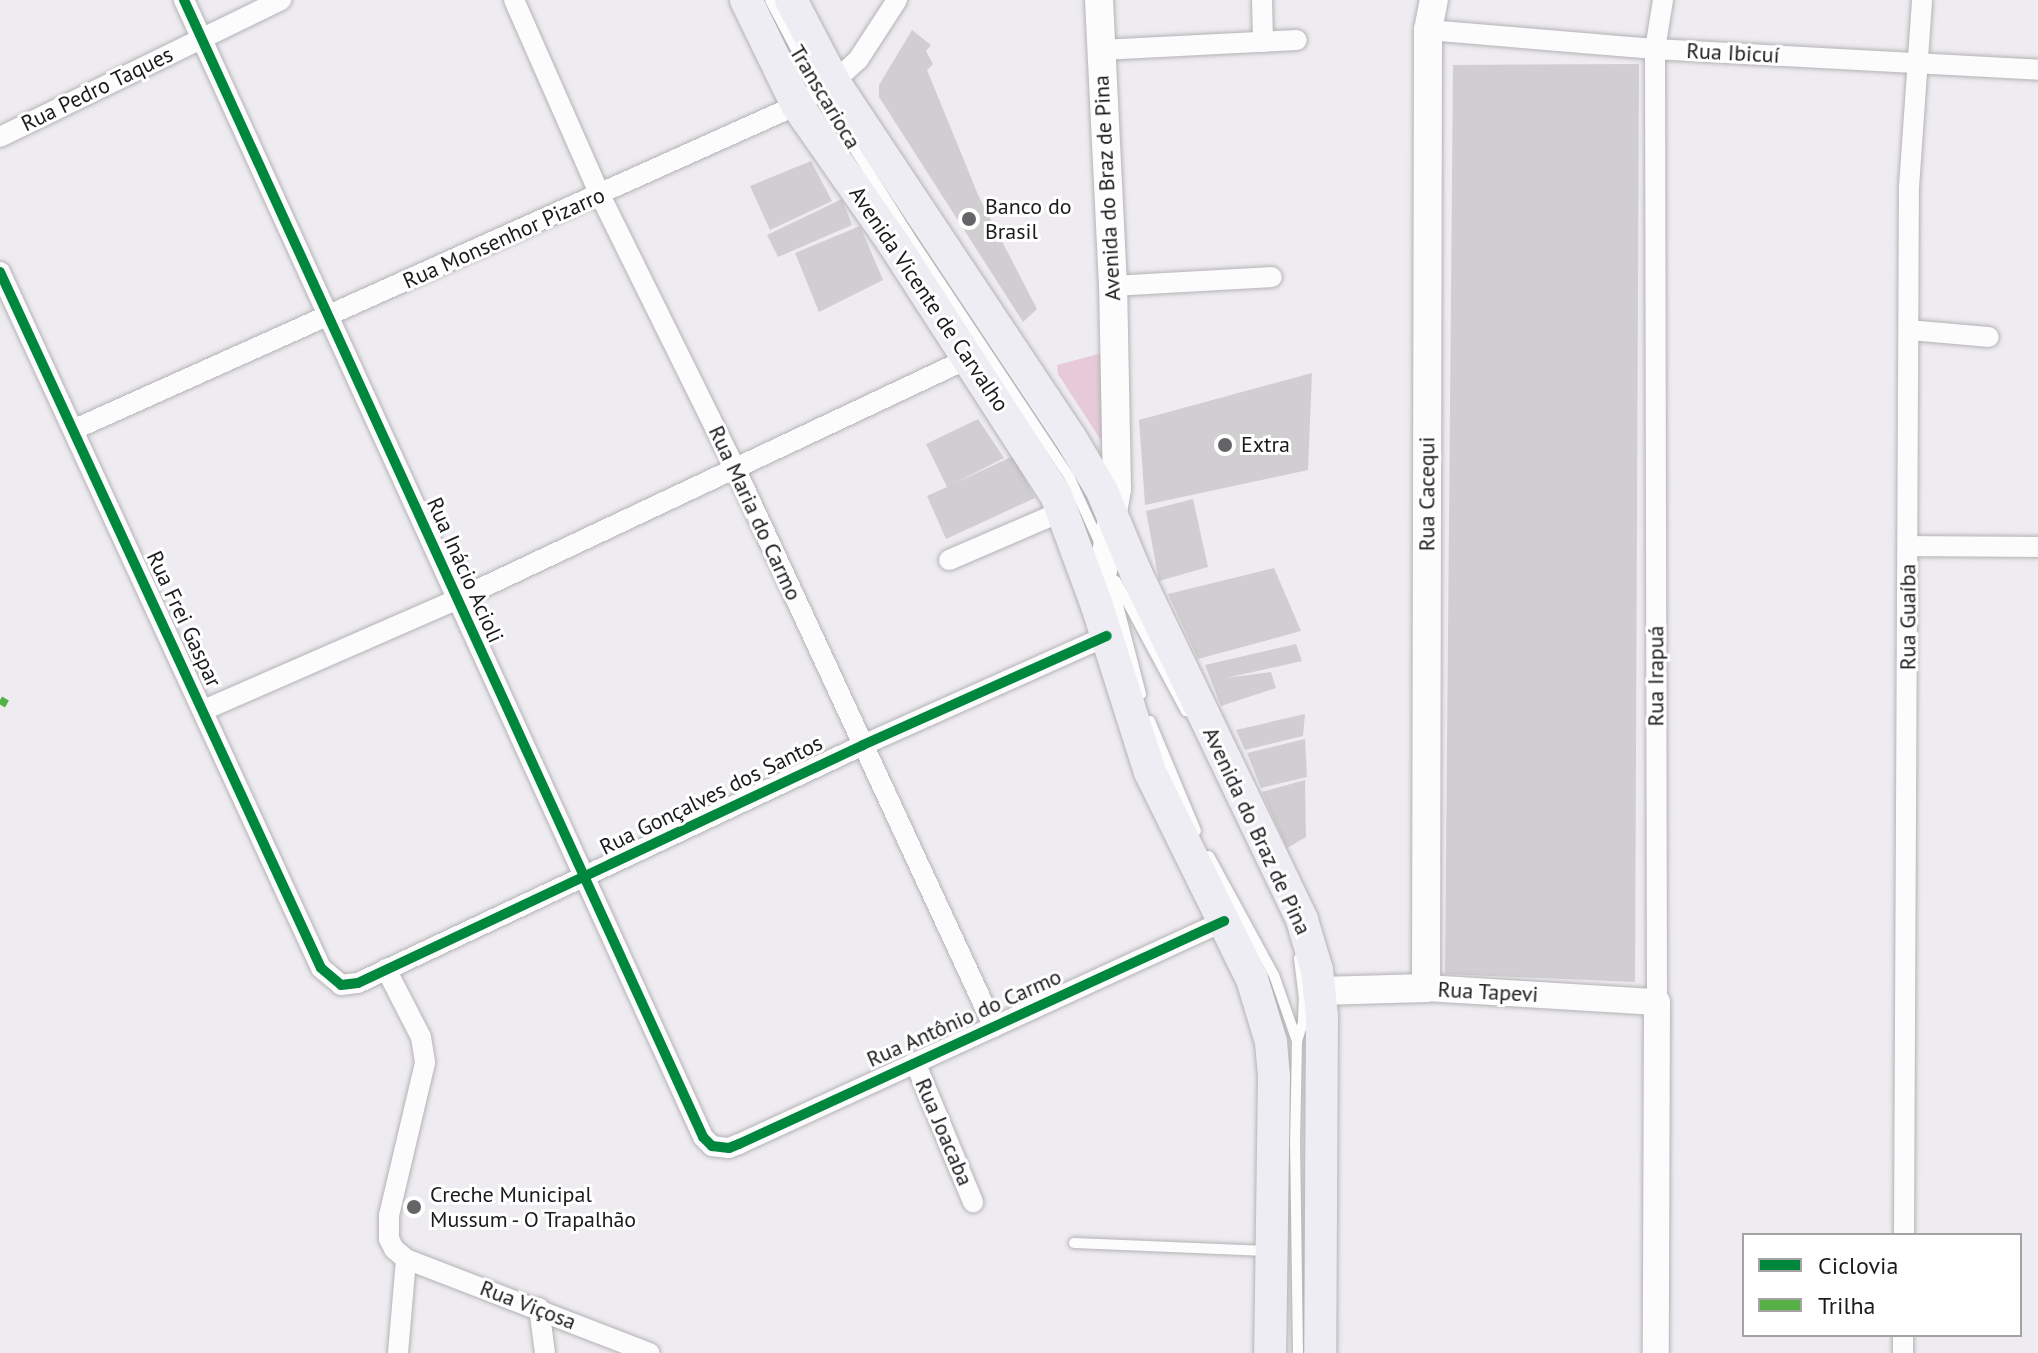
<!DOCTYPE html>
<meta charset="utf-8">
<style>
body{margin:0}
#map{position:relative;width:2038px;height:1353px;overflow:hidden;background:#eeecf0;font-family:"PT Sans",sans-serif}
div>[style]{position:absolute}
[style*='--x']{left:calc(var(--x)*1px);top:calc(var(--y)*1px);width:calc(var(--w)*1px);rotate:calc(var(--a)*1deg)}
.green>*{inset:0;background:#e6cad9}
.building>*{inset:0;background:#d1ced1}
.roads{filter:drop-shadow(0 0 2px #b4b2b5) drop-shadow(0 0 2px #b4b2b5)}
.service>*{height:10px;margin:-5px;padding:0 5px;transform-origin:5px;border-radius:5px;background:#fcfcfd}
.minor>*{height:20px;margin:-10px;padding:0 10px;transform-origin:10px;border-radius:10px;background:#fcfcfd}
.tertiary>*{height:26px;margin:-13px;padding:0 13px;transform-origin:13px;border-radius:13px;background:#fcfcfd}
.secondary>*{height:28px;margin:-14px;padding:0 14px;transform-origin:14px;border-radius:14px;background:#fcfcfd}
.primary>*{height:32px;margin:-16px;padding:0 16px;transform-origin:16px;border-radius:16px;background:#efedf4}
.quiet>*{height:8px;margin-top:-4px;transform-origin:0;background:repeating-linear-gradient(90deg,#55b145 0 16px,transparent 0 24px)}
.cycleway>*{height:10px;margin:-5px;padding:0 5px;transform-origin:5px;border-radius:5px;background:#00873e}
.dots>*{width:22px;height:22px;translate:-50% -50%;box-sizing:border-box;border:4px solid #fff;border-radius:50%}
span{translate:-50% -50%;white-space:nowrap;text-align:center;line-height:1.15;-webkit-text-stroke:6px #fff;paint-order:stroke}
.street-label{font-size:22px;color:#1b1a1c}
.poi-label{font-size:22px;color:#1b1a1c}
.left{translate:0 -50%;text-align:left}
.legend{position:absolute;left:1742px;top:1233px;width:280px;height:104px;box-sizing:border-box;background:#fff;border:2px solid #a4a3a4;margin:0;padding:10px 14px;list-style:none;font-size:24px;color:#1b1a1c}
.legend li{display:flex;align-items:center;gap:16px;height:40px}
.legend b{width:40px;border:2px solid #a4a3a4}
</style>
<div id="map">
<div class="green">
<i style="clip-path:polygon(1102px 353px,1110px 437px,1100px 439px,1058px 374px,1057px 365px)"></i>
</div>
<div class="building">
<i style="clip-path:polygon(912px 30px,931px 45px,926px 51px,933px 64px,927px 70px,979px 197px,1037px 309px,1023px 322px,879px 97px,879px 85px)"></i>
<i style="clip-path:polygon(1639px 64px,1635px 982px,1445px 974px,1453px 65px)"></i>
<i style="clip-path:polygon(811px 161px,832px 201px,770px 230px,750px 186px)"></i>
<i style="clip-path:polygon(842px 199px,852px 225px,778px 257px,767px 235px)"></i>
<i style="clip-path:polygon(860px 226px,883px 280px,819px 312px,795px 253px)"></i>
<i style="clip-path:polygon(1312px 373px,1308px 470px,1145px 505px,1139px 420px)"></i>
<i style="clip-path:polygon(978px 419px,1004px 458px,953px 484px,1013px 456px,1035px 498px,946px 539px,927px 496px,947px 487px,926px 444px)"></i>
<i style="clip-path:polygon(1193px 499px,1208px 567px,1159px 581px,1146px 511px)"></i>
<i style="clip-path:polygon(1274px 568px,1301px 631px,1198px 659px,1168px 594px)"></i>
<i style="clip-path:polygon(1296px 644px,1302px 661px,1226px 678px,1271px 672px,1276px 688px,1221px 706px,1205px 665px)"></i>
<i style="clip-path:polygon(1305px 714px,1303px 736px,1245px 750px,1236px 730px)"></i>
<i style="clip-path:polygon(1305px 739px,1307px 777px,1261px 788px,1247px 753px)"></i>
<i style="clip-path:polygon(1305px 780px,1306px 837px,1287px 848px,1262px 792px)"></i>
</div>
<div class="roads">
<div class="service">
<i style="--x:770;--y:0;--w:105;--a:62.2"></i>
<i style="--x:819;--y:93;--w:167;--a:57.7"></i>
<i style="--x:908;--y:234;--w:291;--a:56.4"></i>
<i style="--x:1069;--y:476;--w:75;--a:65.5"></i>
<i style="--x:1111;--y:578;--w:120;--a:75.5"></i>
<i style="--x:1116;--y:581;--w:148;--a:61.7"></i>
<i style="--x:1150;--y:721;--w:119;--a:67.3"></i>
<i style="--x:1209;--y:856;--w:136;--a:61.4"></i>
<i style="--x:1274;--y:975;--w:70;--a:70.8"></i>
<i style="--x:1074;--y:1243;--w:194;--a:2.4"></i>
<i style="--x:1298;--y:1353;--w:208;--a:-90.8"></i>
<i style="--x:1295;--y:1145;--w:104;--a:-88.9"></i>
<i style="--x:1297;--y:1041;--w:20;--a:-72"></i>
<i style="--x:1303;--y:1022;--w:23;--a:-88"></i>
<i style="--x:1304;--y:999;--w:41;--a:-97"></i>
</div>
<div class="minor">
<i style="--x:184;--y:0;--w:1250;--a:65.46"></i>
<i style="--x:703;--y:1137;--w:13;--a:45"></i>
<i style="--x:712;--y:1146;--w:17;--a:7"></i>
<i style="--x:729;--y:1148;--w:11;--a:-22"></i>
<i style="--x:739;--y:1144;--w:534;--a:-24.69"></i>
<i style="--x:514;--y:0;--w:213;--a:66.2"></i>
<i style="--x:600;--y:195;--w:305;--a:63.7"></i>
<i style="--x:735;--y:468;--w:616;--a:65.14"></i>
<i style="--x:1262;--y:0;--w:42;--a:88.6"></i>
<i style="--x:1428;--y:30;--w:228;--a:4.8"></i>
<i style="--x:1655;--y:49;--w:384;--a:3.1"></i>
<i style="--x:1101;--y:50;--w:196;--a:-2.9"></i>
<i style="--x:0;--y:137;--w:313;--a:-26"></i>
<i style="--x:0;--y:272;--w:766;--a:65.24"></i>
<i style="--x:321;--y:968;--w:26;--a:40"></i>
<i style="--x:341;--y:985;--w:17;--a:-7"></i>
<i style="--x:358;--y:983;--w:558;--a:-25.23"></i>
<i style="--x:863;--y:745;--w:267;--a:-24.1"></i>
<i style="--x:1113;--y:286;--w:159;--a:-3.2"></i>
<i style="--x:1909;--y:330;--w:80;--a:5"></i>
<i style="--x:75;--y:429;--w:791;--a:-24.17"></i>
<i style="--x:797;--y:105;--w:44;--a:-31.9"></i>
<i style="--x:834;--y:82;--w:33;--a:-43"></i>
<i style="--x:858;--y:60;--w:72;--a:-57"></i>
<i style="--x:1909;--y:546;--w:129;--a:0.4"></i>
<i style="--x:949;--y:560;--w:124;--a:-23.3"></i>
<i style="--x:204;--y:710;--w:275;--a:-23.6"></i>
<i style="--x:456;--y:600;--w:567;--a:-25.25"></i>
<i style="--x:386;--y:969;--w:76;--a:62.8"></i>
<i style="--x:421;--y:1037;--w:26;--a:81"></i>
<i style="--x:425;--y:1063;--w:156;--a:103.3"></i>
<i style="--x:389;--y:1215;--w:24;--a:90"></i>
<i style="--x:389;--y:1239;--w:11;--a:63"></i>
<i style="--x:394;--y:1249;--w:16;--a:40"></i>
<i style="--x:406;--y:1259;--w:261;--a:21.1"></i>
<i style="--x:1657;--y:1002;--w:953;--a:-90.12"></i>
<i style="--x:1655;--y:49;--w:50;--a:-80.7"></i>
<i style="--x:915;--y:1062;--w:152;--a:67.5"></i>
<i style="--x:1904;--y:1235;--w:1048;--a:-89.73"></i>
<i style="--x:1909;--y:187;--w:187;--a:-86"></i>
<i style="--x:539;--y:1308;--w:45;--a:82.4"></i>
<i style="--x:398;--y:1353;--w:94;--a:-85.1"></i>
<i style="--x:1903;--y:1353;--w:18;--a:-90"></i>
</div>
<div class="tertiary">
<i style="--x:1426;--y:988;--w:231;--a:3.5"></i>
<i style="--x:1657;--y:1002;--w:351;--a:90.2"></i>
</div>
<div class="secondary">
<i style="--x:1097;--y:606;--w:119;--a:-80.3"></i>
<i style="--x:1117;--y:489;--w:203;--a:-91.1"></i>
<i style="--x:1113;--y:286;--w:286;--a:-92.8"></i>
<i style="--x:1320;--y:991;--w:106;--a:-1.6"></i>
<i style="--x:1426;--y:988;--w:958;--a:-89.88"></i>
<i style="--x:1428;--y:30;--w:31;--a:-79"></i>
</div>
<div class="primary">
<i style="--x:746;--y:0;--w:117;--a:64.1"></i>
<i style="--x:797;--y:105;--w:166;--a:55.1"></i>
<i style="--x:892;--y:241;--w:302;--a:57.2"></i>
<i style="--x:1056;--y:495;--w:118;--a:69.7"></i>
<i style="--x:1097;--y:606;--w:174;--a:72.3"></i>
<i style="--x:1150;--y:772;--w:231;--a:63.8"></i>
<i style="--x:1252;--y:979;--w:66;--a:73.2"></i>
<i style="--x:1271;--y:1042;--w:34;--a:85"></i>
<i style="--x:1274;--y:1076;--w:277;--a:90.8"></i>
<i style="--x:791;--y:0;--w:93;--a:62.3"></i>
<i style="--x:834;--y:82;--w:426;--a:56.4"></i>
<i style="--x:1070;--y:437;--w:63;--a:59.3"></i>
<i style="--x:1102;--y:491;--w:89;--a:67.5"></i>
<i style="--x:1136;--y:573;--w:385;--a:64.4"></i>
<i style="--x:1302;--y:920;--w:52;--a:73.3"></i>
<i style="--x:1317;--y:970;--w:46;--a:83.8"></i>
<i style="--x:1322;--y:1016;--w:337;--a:90.3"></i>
</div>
</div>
<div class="quiet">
<i style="--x:0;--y:700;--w:8;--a:30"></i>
</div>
<div class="cycleway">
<i style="--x:184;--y:0;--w:1250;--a:65.46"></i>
<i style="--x:703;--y:1137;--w:13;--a:45"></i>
<i style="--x:712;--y:1146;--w:17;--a:7"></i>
<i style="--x:729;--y:1148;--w:11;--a:-22"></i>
<i style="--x:739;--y:1144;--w:534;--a:-24.69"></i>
<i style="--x:0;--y:272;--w:766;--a:65.24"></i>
<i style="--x:321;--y:968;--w:26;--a:40"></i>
<i style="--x:341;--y:985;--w:17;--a:-7"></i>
<i style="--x:358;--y:983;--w:558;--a:-25.23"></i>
<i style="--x:863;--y:745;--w:267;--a:-24.1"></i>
</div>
<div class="dots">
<i style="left:969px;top:219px;background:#656466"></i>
<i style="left:1225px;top:445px;background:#656466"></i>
<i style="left:414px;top:1207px;background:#656466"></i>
</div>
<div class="street-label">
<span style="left:1733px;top:53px;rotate:3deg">Rua Ibicuí</span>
<span style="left:97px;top:89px;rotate:-26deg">Rua Pedro Taques</span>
<span style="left:825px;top:97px;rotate:59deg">Transcarioca</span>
<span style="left:1107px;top:188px;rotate:-93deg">Avenida do Braz de Pina</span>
<span style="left:504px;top:238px;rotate:-24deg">Rua Monsenhor Pizarro</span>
<span style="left:929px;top:299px;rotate:56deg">Avenida Vicente de Carvalho</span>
<span style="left:1427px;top:494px;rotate:-90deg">Rua Cacequi</span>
<span style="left:755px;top:513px;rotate:65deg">Rua Maria do Carmo</span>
<span style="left:465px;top:570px;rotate:66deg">Rua Inácio Acioli</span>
<span style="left:1908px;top:617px;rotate:-90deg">Rua Guaíba</span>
<span style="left:184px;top:619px;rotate:65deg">Rua Frei Gaspar</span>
<span style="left:1656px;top:676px;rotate:-90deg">Rua Irapuá</span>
<span style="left:711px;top:795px;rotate:-26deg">Rua Gonçalves dos Santos</span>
<span style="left:1257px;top:831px;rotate:65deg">Avenida do Braz de Pina</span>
<span style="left:1488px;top:992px;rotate:3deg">Rua Tapevi</span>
<span style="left:964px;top:1018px;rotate:-24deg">Rua Antônio do Carmo</span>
<span style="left:944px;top:1132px;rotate:67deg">Rua Joacaba</span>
<span style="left:528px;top:1305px;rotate:21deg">Rua Viçosa</span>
</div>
<div class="poi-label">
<span class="left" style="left:985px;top:219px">Banco do<br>Brasil</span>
<span class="left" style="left:1241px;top:445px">Extra</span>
<span class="left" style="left:430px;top:1207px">Creche Municipal<br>Mussum - O Trapalhão</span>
</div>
<ul class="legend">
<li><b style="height:10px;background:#00873e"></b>Ciclovia</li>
<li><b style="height:10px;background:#55b145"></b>Trilha</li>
</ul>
</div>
